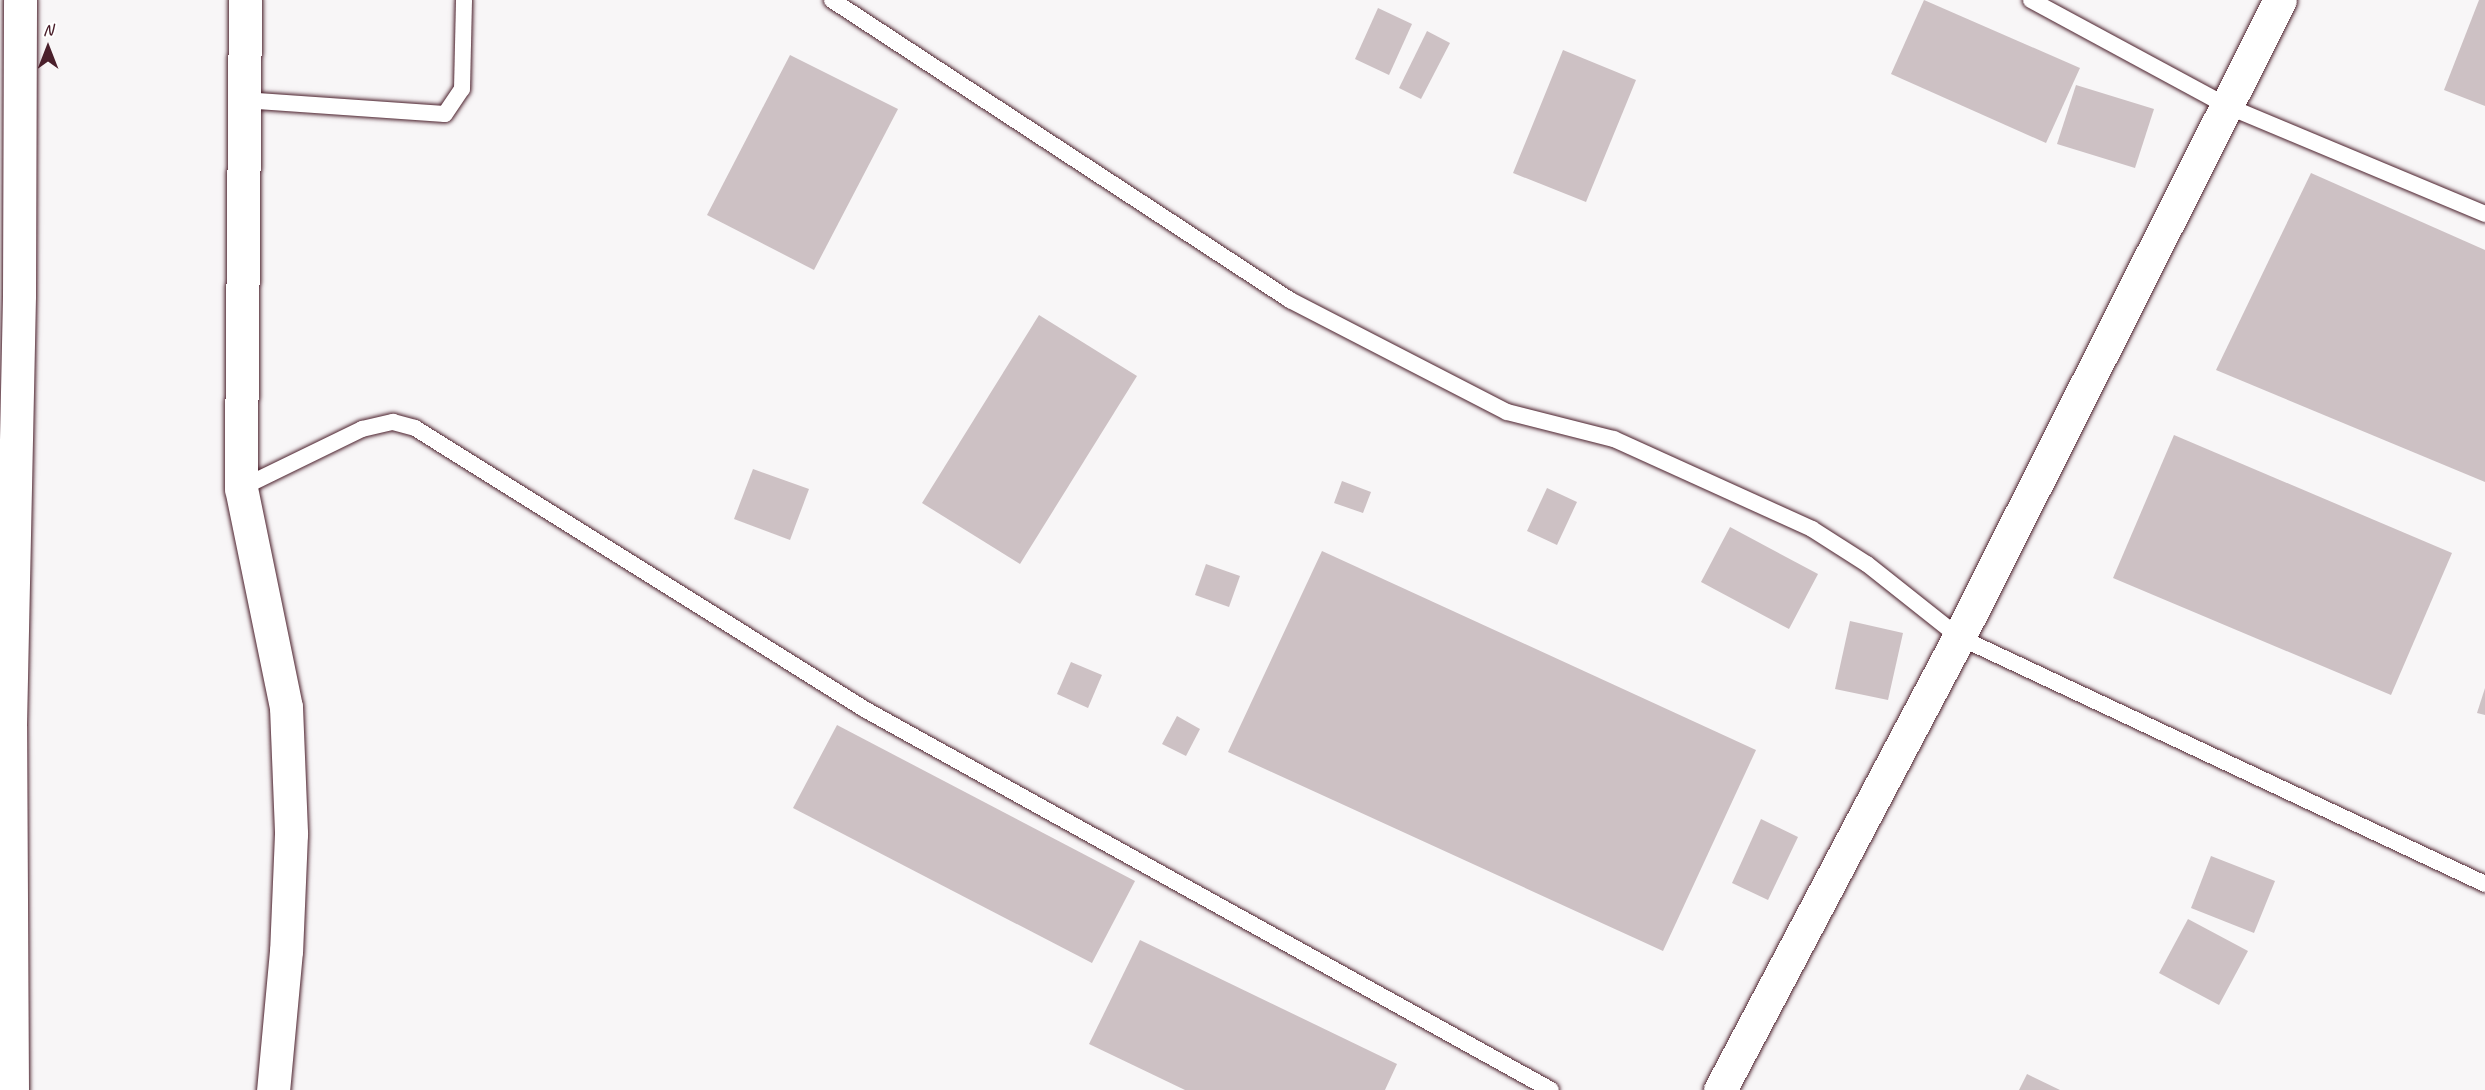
<!DOCTYPE html>
<style>
body{margin:0}
#map{position:relative;width:2485px;height:1090px;overflow:hidden;background:#f8f6f7;font-family:Caveat,sans-serif}
div>[style]{position:absolute}
[style*='--x']{left:calc(var(--x)*1px);top:calc(var(--y)*1px);width:calc(var(--w)*1px);rotate:calc(var(--a)*1deg)}
.building>*{inset:0;background:#cdc1c4}
.roads{filter:drop-shadow(0 0 2px #4a1f2b) drop-shadow(0 0 2px #4a1f2b)}
.lane>*{height:16px;margin:-8px;padding:0 8px;transform-origin:8px;border-radius:8px;background:#fff}
.street>*{height:33px;margin:-16.5px;padding:0 16.5px;transform-origin:16.5px;border-radius:16.5px;background:#fff}
span{translate:-50% -50%;white-space:nowrap;text-align:center;line-height:1.15;-webkit-text-stroke:5px #fff;paint-order:stroke}
.north{position:absolute;left:18px;top:18px;width:60px;height:60px;-webkit-text-stroke:4px #fff;paint-order:stroke;rotate:0deg;font-size:16px;font-weight:700;line-height:24px;text-align:center;color:#4a1f2b}
.north::after{content:'';display:block;margin:auto;width:21px;height:27px;background:#4a1f2b;clip-path:polygon(50% 0,100% 100%,50% 72%,0 100%)}
</style>
<div id="map">
<div class="building">
<i style="clip-path:polygon(1924px 0,2080px 68px,2046px 143px,1891px 74px)"></i>
<i style="clip-path:polygon(2479px 0,2485px 0,2485px 106px,2444px 90px)"></i>
<i style="clip-path:polygon(1378px 8px,1412px 24px,1389px 75px,1355px 59px)"></i>
<i style="clip-path:polygon(1427px 31px,1450px 43px,1421px 99px,1399px 88px)"></i>
<i style="clip-path:polygon(1563px 50px,1636px 80px,1586px 202px,1513px 173px)"></i>
<i style="clip-path:polygon(790px 55px,898px 109px,814px 270px,707px 215px)"></i>
<i style="clip-path:polygon(2076px 85px,2154px 109px,2135px 168px,2057px 144px)"></i>
<i style="clip-path:polygon(2311px 173px,2485px 250px,2485px 482px,2216px 370px)"></i>
<i style="clip-path:polygon(1039px 315px,1137px 376px,1020px 564px,922px 503px)"></i>
<i style="clip-path:polygon(2174px 435px,2452px 553px,2391px 695px,2113px 578px)"></i>
<i style="clip-path:polygon(753px 469px,809px 489px,790px 540px,734px 519px)"></i>
<i style="clip-path:polygon(1342px 481px,1371px 492px,1363px 513px,1334px 503px)"></i>
<i style="clip-path:polygon(1547px 488px,1577px 502px,1557px 545px,1527px 531px)"></i>
<i style="clip-path:polygon(1730px 527px,1818px 574px,1789px 629px,1701px 582px)"></i>
<i style="clip-path:polygon(1322px 551px,1756px 750px,1663px 951px,1228px 752px)"></i>
<i style="clip-path:polygon(1206px 564px,1240px 576px,1229px 607px,1195px 595px)"></i>
<i style="clip-path:polygon(1850px 621px,1903px 633px,1888px 700px,1835px 689px)"></i>
<i style="clip-path:polygon(1071px 662px,1102px 675px,1088px 708px,1057px 694px)"></i>
<i style="clip-path:polygon(2485px 688px,2485px 715px,2477px 713px)"></i>
<i style="clip-path:polygon(1177px 716px,1200px 729px,1186px 756px,1162px 744px)"></i>
<i style="clip-path:polygon(837px 725px,1135px 881px,1092px 963px,793px 808px)"></i>
<i style="clip-path:polygon(1761px 819px,1798px 837px,1768px 900px,1732px 883px)"></i>
<i style="clip-path:polygon(2211px 856px,2275px 881px,2254px 933px,2191px 908px)"></i>
<i style="clip-path:polygon(2188px 919px,2248px 951px,2219px 1005px,2159px 973px)"></i>
<i style="clip-path:polygon(1140px 940px,1397px 1064px,1385px 1090px,1185px 1090px,1089px 1044px)"></i>
<i style="clip-path:polygon(2027px 1074px,2060px 1090px,2019px 1090px)"></i>
</div>
<div class="roads">
<div class="lane">
<i style="--x:832;--y:0;--w:548;--a:33.23"></i>
<i style="--x:1290;--y:300;--w:244;--a:27.3"></i>
<i style="--x:1507;--y:412;--w:110;--a:14.2"></i>
<i style="--x:1614;--y:439;--w:217;--a:24.4"></i>
<i style="--x:1812;--y:529;--w:65;--a:32.5"></i>
<i style="--x:1867;--y:564;--w:117;--a:38.4"></i>
<i style="--x:1959;--y:637;--w:581;--a:25.15"></i>
<i style="--x:2031;--y:0;--w:223;--a:28.4"></i>
<i style="--x:2227;--y:106;--w:280;--a:22.7"></i>
<i style="--x:243;--y:100;--w:202;--a:4"></i>
<i style="--x:445;--y:114;--w:30;--a:-56"></i>
<i style="--x:462;--y:89;--w:89;--a:-88.7"></i>
<i style="--x:241;--y:488;--w:135;--a:-26"></i>
<i style="--x:362;--y:429;--w:32;--a:-13"></i>
<i style="--x:393;--y:422;--w:23;--a:15"></i>
<i style="--x:415;--y:428;--w:532;--a:32.02"></i>
<i style="--x:866;--y:710;--w:783;--a:29.02"></i>
</div>
<div class="street">
<i style="--x:245;--y:0;--w:488;--a:90.5"></i>
<i style="--x:241;--y:488;--w:224;--a:78.4"></i>
<i style="--x:286;--y:707;--w:127;--a:87.7"></i>
<i style="--x:291;--y:834;--w:117;--a:92.4"></i>
<i style="--x:286;--y:951;--w:140;--a:95.3"></i>
<i style="--x:12;--y:1090;--w:364;--a:-90.3"></i>
<i style="--x:10;--y:726;--w:431;--a:-88.8"></i>
<i style="--x:19;--y:295;--w:295;--a:-89.8"></i>
<i style="--x:1720;--y:1090;--w:512;--a:-62.18"></i>
<i style="--x:1959;--y:637;--w:713;--a:-63.26"></i>
</div>
</div>
<div class="north">N</div>
</div>
